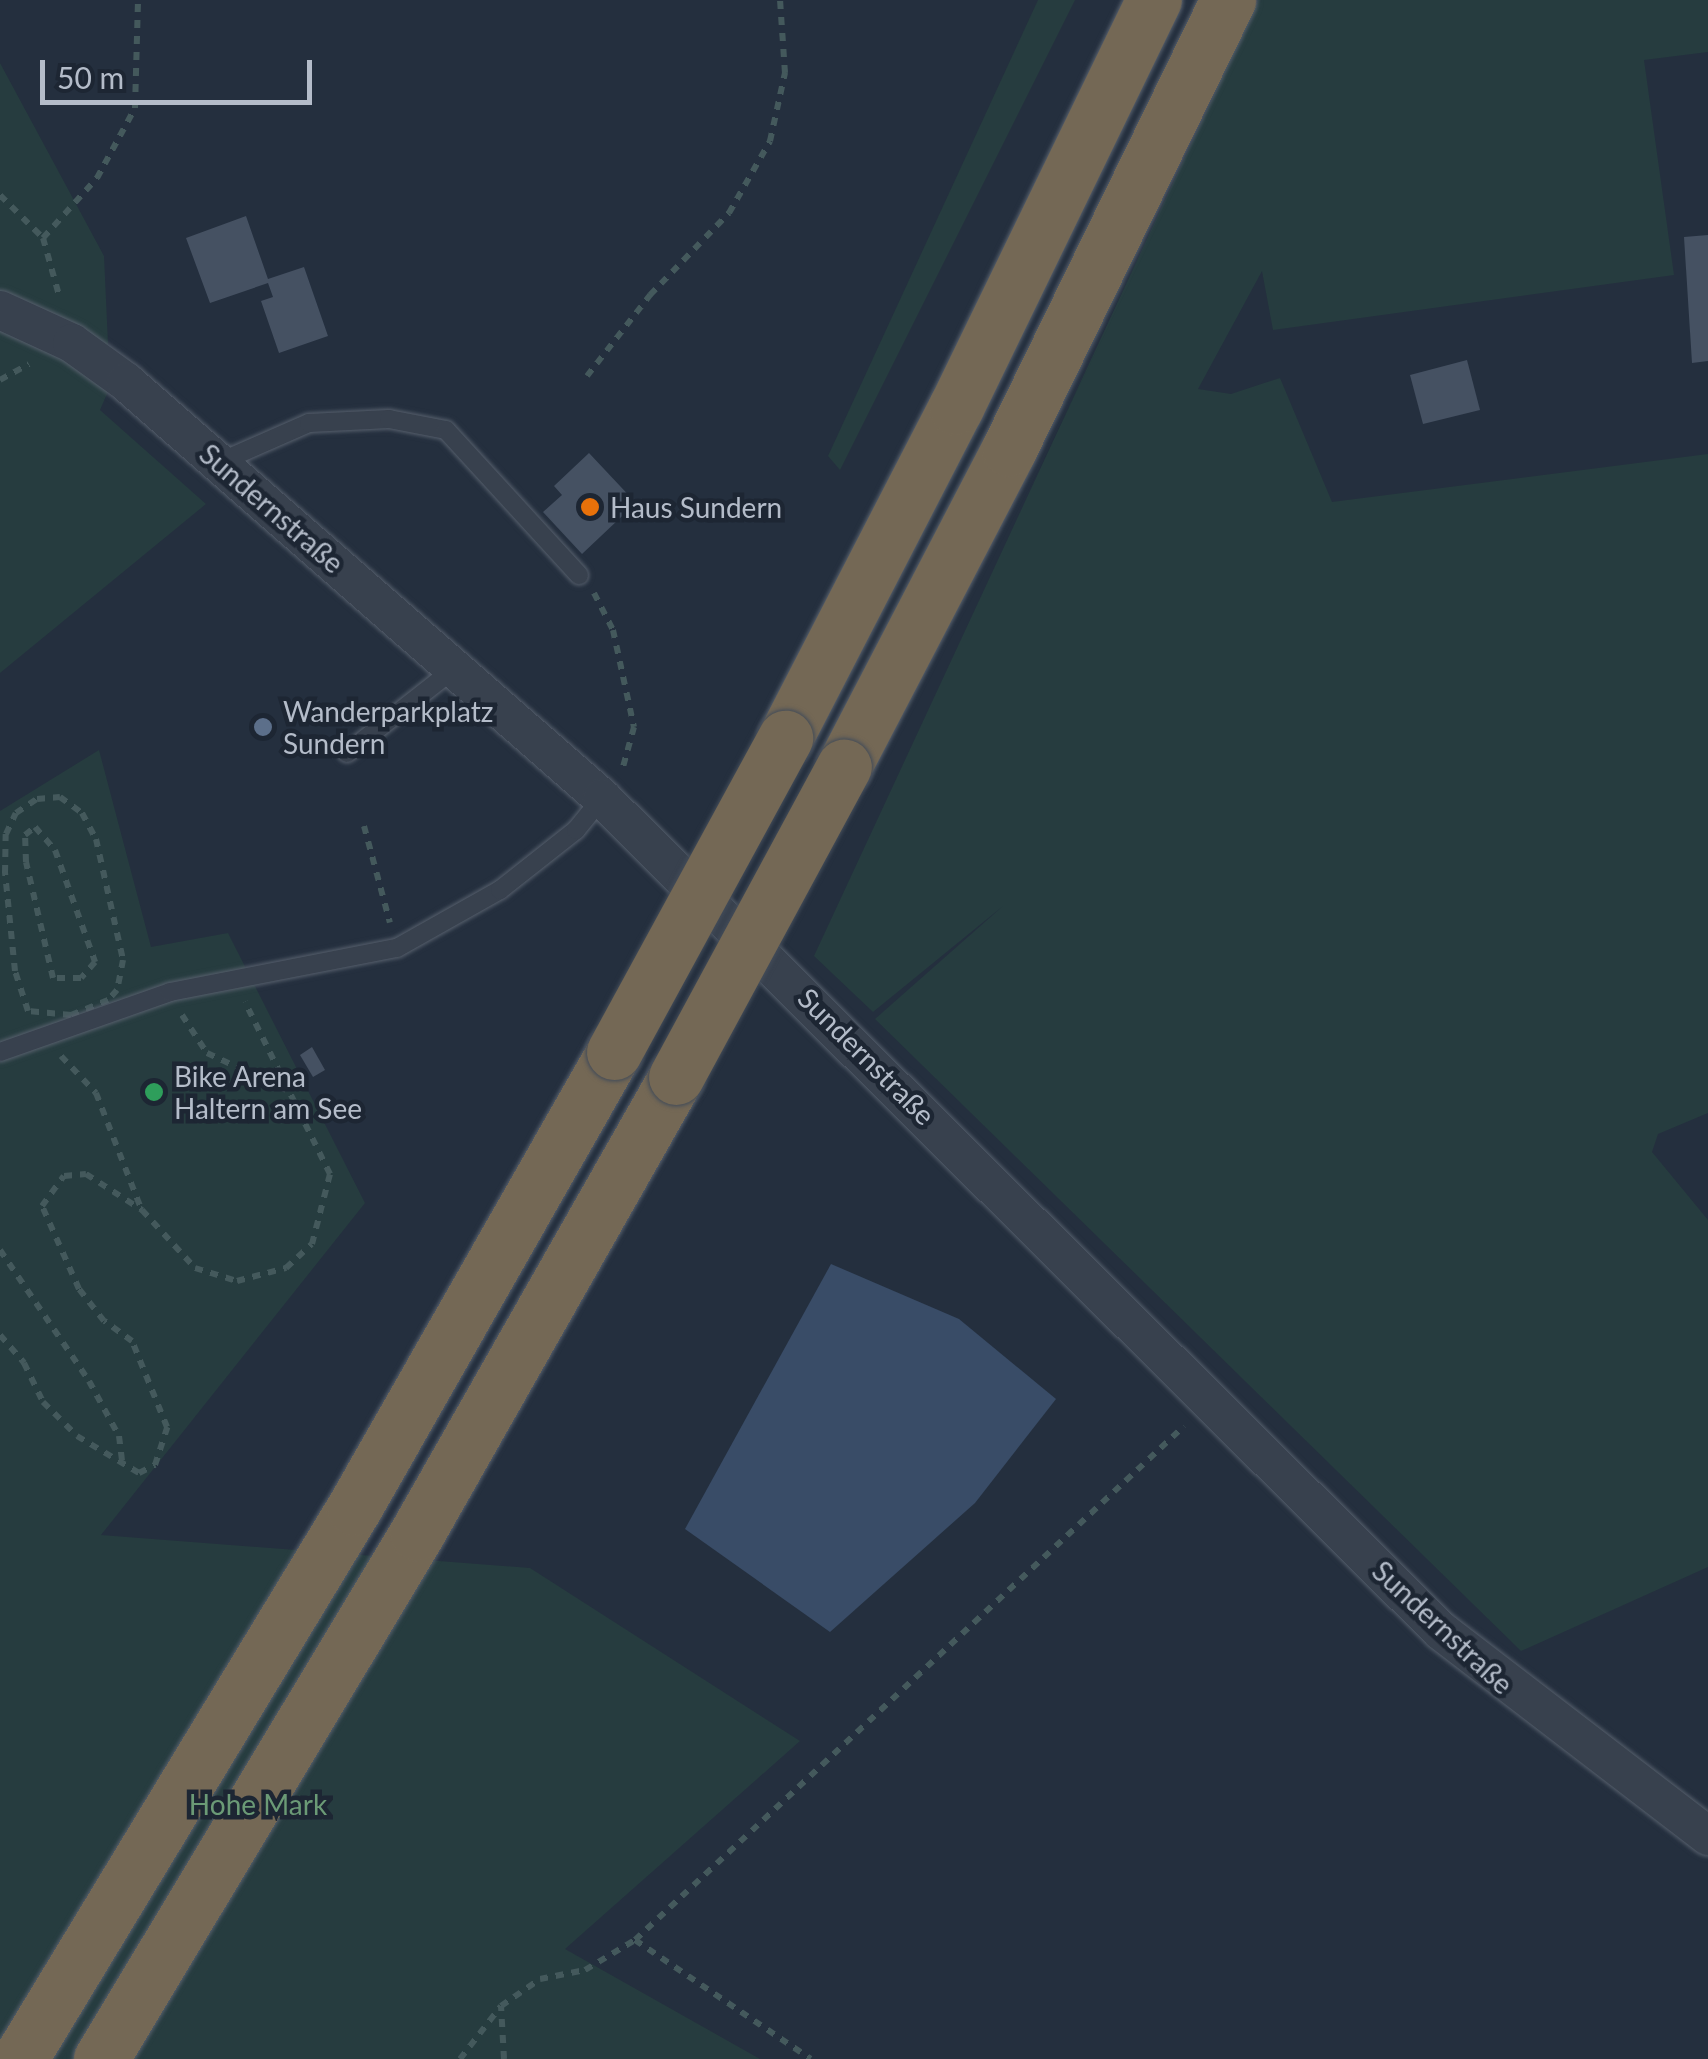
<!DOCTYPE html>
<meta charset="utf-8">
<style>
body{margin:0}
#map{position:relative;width:1708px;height:2059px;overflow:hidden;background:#242f3e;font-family:Lato,sans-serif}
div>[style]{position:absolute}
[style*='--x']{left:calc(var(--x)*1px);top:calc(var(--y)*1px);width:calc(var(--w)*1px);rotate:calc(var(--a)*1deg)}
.green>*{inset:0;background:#263c3f}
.water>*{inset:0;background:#394c67}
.building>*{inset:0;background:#455162}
.path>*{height:6px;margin-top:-3px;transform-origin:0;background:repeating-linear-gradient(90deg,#44595c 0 8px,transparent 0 16px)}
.roads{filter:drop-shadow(0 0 2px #565f6c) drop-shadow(0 0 2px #565f6c)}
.lane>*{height:18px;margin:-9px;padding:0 9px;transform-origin:9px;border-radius:9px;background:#38414e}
.street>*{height:38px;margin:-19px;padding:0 19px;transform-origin:19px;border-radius:19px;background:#38414e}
.highway>*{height:55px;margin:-27.5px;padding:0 27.5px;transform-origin:27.5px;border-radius:27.5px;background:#746855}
.bridges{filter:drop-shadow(0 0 2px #434c59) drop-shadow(0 0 2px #434c59)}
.highway-bridge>*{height:55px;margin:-27.5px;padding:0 27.5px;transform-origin:27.5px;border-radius:27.5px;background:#746855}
.dots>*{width:28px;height:28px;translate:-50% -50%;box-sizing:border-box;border:5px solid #1d2633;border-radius:50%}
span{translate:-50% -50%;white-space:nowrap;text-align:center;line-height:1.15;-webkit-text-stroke:9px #1d2633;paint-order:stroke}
.poi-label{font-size:28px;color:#b4bcc9}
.left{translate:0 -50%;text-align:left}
.street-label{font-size:28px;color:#b4bcc9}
.park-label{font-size:28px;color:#6b9a76}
.scale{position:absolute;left:40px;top:60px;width:272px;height:45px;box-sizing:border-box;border:5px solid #b4bcc9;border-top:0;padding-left:12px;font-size:30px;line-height:35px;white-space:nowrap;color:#b4bcc9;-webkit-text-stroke:8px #1d2633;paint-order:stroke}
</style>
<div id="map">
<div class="green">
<i style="clip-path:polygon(1038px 0,1075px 0,840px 470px,828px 456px)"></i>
<i style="clip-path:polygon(1258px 0,1708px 0,1708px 52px,1644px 60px,1674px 275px,1273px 330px,1262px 271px,1198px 389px,1231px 394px,1280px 378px,1332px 502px,1708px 454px,1708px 1113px,1658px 1134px,1652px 1152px,1708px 1220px,1708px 1567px,1521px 1651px,875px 1019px,1003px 906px,873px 1012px,814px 956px)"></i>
<i style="clip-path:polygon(0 63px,104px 256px,110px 387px,100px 410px,206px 504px,0 673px)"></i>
<i style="clip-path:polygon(99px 750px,151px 947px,228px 933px,365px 1203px,101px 1535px,530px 1568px,800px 1741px,565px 1949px,760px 2059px,0 2059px,0 811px)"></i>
</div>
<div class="water">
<i style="clip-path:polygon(831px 1264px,959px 1319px,1056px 1399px,975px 1503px,830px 1632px,685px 1529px)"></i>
</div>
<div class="building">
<i style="clip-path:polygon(246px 216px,268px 279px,304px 267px,328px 336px,279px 353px,261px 301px,273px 297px,268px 283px,210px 303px,186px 238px)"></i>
<i style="clip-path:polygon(1708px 235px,1708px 361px,1692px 363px,1684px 237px)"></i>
<i style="clip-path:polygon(1467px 360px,1480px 410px,1423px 424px,1410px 375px)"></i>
<i style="clip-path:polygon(589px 453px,636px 503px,582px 554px,543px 512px,562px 495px,554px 486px)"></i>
<i style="clip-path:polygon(312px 1047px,325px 1070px,313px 1077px,300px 1055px)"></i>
</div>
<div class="path">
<i style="--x:0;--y:195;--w:61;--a:45"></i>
<i style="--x:43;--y:238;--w:63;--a:74.4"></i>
<i style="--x:43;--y:238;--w:81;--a:-48"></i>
<i style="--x:97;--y:178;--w:80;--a:-61.5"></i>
<i style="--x:135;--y:108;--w:108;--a:-88.4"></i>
<i style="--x:587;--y:376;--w:103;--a:-52.1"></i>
<i style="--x:650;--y:295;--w:114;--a:-46.1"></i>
<i style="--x:729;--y:213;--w:83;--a:-60.3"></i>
<i style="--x:770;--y:141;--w:70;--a:-77.6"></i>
<i style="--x:785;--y:73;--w:73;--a:-93.9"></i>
<i style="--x:0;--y:380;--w:33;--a:-29"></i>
<i style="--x:594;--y:593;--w:42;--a:62.8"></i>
<i style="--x:613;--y:630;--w:99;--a:77.8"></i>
<i style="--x:634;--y:727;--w:41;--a:105.4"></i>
<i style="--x:60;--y:797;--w:27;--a:36"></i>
<i style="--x:82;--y:813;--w:30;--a:62"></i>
<i style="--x:96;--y:839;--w:124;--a:77.4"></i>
<i style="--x:123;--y:960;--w:31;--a:101"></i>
<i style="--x:117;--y:990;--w:13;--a:132"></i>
<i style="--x:108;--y:1000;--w:40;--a:158"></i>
<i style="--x:71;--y:1015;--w:43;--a:-174.7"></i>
<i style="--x:28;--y:1011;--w:42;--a:-108"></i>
<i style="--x:15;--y:971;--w:99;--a:-95.8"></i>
<i style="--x:5;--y:873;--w:39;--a:-89"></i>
<i style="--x:6;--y:834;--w:23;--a:-65"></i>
<i style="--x:16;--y:813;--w:25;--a:-34"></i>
<i style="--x:37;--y:799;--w:23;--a:-5"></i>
<i style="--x:364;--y:826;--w:100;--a:75"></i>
<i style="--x:35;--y:827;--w:30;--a:49"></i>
<i style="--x:55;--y:850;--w:119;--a:70.3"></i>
<i style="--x:95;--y:962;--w:21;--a:131"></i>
<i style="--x:81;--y:978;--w:28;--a:180"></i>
<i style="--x:53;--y:978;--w:119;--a:-103.1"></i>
<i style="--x:26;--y:862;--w:27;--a:-92"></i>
<i style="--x:25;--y:835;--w:13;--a:-39"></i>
<i style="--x:182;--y:1015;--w:45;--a:56.7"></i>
<i style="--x:207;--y:1053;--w:87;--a:25.1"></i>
<i style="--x:61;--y:1056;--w:51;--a:46.6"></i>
<i style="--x:96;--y:1093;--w:121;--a:68.7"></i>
<i style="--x:0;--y:1250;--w:158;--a:55.8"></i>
<i style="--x:89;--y:1381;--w:63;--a:61.4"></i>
<i style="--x:119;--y:1436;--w:25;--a:83"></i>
<i style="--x:0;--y:1335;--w:37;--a:49"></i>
<i style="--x:24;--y:1363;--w:43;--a:64"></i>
<i style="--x:43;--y:1402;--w:48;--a:45"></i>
<i style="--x:77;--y:1436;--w:72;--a:30.8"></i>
<i style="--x:139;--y:1473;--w:18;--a:-27"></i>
<i style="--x:155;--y:1465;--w:40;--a:-72"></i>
<i style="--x:167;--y:1427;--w:93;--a:-112.1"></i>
<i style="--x:132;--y:1341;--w:34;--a:-144"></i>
<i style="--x:104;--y:1321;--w:41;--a:-128"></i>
<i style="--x:79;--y:1289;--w:91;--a:-114"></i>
<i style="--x:42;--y:1206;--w:37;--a:-54"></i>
<i style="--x:64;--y:1176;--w:22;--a:-5"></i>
<i style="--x:86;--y:1174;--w:67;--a:32.7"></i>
<i style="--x:142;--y:1210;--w:79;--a:47.6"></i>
<i style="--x:195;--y:1268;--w:44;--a:17.2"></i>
<i style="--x:237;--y:1281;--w:51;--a:-14.9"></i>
<i style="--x:286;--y:1268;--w:35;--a:-43"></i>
<i style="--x:312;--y:1244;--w:72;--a:-75.6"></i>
<i style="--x:330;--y:1174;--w:192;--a:-116.3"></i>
<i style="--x:635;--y:1940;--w:212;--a:34.1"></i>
<i style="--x:460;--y:2059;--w:67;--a:-52.3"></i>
<i style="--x:504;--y:2059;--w:53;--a:-93.2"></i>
<i style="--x:501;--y:2006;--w:47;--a:-34.7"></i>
<i style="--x:540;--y:1979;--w:46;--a:-11.3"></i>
<i style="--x:585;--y:1970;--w:58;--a:-31"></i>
<i style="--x:635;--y:1940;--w:752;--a:-43.11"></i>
</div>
<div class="roads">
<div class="lane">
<i style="--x:220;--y:462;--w:97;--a:-23.7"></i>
<i style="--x:309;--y:423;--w:80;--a:-2.9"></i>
<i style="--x:389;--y:419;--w:58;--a:10.9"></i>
<i style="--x:446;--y:430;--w:197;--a:47.5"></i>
<i style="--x:347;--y:753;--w:137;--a:-38.2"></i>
<i style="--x:0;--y:1052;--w:180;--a:-19.4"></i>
<i style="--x:170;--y:992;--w:231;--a:-11"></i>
<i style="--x:397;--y:948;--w:118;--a:-29.4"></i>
<i style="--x:500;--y:890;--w:97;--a:-38.3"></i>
<i style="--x:576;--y:830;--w:41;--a:-50.9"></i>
</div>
<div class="street">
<i style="--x:0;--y:310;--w:79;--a:24.6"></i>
<i style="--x:72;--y:343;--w:67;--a:35.8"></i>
<i style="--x:126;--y:382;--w:632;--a:41.15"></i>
<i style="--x:602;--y:798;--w:1182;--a:44.79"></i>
<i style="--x:1441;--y:1631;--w:337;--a:37.5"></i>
</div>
<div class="highway">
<i style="--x:785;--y:738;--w:373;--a:-62.7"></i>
<i style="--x:956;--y:407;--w:453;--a:-64.1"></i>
<i style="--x:844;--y:766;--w:357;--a:-62.5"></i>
<i style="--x:1009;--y:449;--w:500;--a:-64"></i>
<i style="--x:20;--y:2059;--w:644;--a:-58.78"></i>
<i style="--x:354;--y:1508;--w:525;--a:-60.31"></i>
<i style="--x:101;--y:2059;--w:614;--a:-59"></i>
<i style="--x:417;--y:1533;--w:524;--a:-60.4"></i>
</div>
</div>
<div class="bridges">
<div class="highway-bridge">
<i style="--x:614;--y:1052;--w:358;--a:-61.4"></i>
<i style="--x:676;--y:1077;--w:353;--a:-61.6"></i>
</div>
</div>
<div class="dots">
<i style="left:590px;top:507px;background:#e8710a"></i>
<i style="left:263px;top:727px;background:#5c6f8a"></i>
<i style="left:154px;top:1092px;background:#2e9e5b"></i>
</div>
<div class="poi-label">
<span class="left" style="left:610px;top:507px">Haus Sundern</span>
<span class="left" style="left:283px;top:727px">Wanderparkplatz<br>Sundern</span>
<span class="left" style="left:174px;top:1092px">Bike Arena<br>Haltern am See</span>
</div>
<div class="street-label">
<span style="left:272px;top:508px;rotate:41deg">Sundernstraße</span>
<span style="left:867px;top:1056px;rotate:45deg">Sundernstraße</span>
<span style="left:1443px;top:1627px;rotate:43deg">Sundernstraße</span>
</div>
<div class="park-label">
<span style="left:258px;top:1804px">Hohe Mark</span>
</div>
<div class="scale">50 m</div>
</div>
